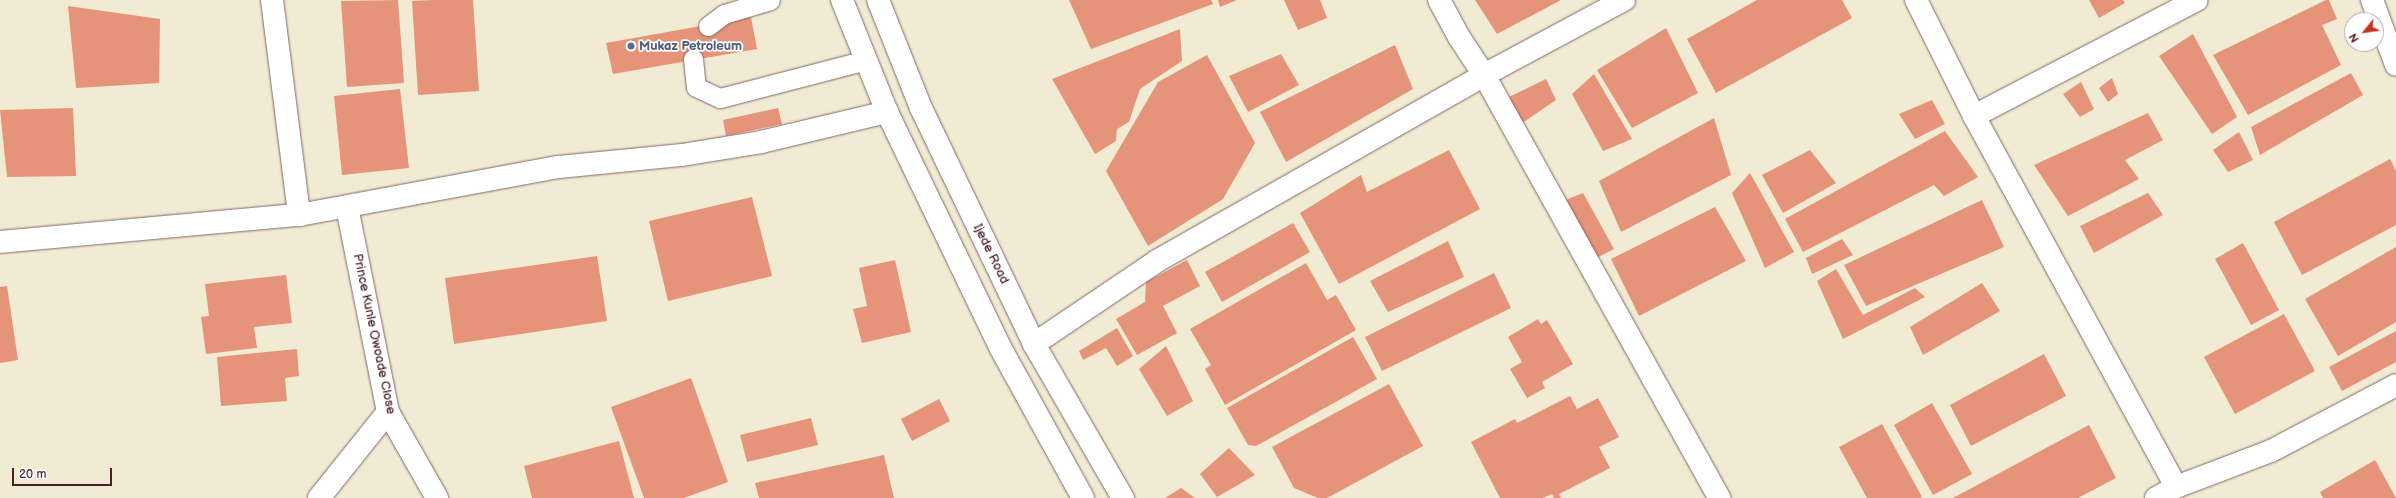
<!DOCTYPE html>
<style>
body{margin:0}
#map{position:relative;width:2396px;height:498px;overflow:hidden;background:#f1ebd4;font-family:"Balsamiq Sans",sans-serif}
div>[style]{position:absolute}
[style*='--x']{left:calc(var(--x)*1px);top:calc(var(--y)*1px);width:calc(var(--w)*1px);rotate:calc(var(--a)*1deg)}
.building>*{inset:0;background:#e69479}
.roads{filter:drop-shadow(0 0 1px #846666) drop-shadow(0 0 1px #846666)}
.lane>*{height:19px;margin:-9.5px;padding:0 9.5px;transform-origin:9.5px;border-radius:9.5px;background:#fff}
.street>*{height:22px;margin:-11px;padding:0 11px;transform-origin:11px;border-radius:11px;background:#fff}
.secondary>*{height:22px;margin:-11px;padding:0 11px;transform-origin:11px;border-radius:11px;background:#fff}
.dots>*{width:11px;height:11px;translate:-50% -50%;box-sizing:border-box;border:2px solid #fff;border-radius:50%}
span{translate:-50% -50%;white-space:nowrap;text-align:center;line-height:1.15;-webkit-text-stroke:3.5px #fff;paint-order:stroke}
.service-label{font-size:13px;color:#4e5e75;font-weight:700}
.left{translate:0 -50%;text-align:left}
.street-label{font-size:13px;color:#4a1f2b}
.north{position:absolute;left:2344px;top:12px;width:40px;height:40px;box-sizing:border-box;background:#fff;border:1px solid #b7a5aa;border-radius:50%;rotate:240deg;font-size:11px;font-weight:700;line-height:16px;text-align:center;color:#4a1f2b}
.north::after{content:'';display:block;margin:auto;width:14px;height:18px;background:#c8321e;clip-path:polygon(50% 0,100% 100%,50% 72%,0 100%)}
.scale{position:absolute;left:12px;top:468px;width:100px;height:18px;box-sizing:border-box;border:2px solid #4a1f2b;border-top:0;padding-left:5px;font-size:12px;line-height:14px;white-space:nowrap;color:#4a1f2b;-webkit-text-stroke:3px #fff;paint-order:stroke}
</style>
<div id="map">
<div class="building">
<i style="clip-path:polygon(398px 0,404px 83px,347px 87px,341px 1px)"></i>
<i style="clip-path:polygon(432px 0,473px 0,479px 91px,418px 95px,412px 1px)"></i>
<i style="clip-path:polygon(1069px 0,1211px 0,1213px 4px,1091px 49px)"></i>
<i style="clip-path:polygon(1218px 0,1237px 0,1220px 7px)"></i>
<i style="clip-path:polygon(1284px 0,1320px 0,1327px 18px,1298px 30px)"></i>
<i style="clip-path:polygon(1475px 0,1561px 0,1497px 34px)"></i>
<i style="clip-path:polygon(1757px 0,1842px 0,1852px 18px,1716px 93px,1687px 39px)"></i>
<i style="clip-path:polygon(2089px 0,2123px 0,2125px 3px,2099px 18px)"></i>
<i style="clip-path:polygon(2326px 0,2329px 0,2337px 19px,2322px 25px,2341px 65px,2248px 115px,2213px 55px)"></i>
<i style="clip-path:polygon(68px 6px,160px 19px,159px 83px,76px 88px)"></i>
<i style="clip-path:polygon(751px 17px,757px 49px,613px 74px,606px 43px)"></i>
<i style="clip-path:polygon(1666px 28px,1698px 93px,1632px 128px,1597px 70px)"></i>
<i style="clip-path:polygon(1180px 29px,1182px 61px,1140px 89px,1129px 122px,1117px 129px,1116px 141px,1095px 154px,1052px 79px)"></i>
<i style="clip-path:polygon(2193px 34px,2237px 117px,2212px 134px,2159px 56px)"></i>
<i style="clip-path:polygon(1395px 45px,1413px 89px,1286px 162px,1260px 112px)"></i>
<i style="clip-path:polygon(1281px 54px,1299px 85px,1248px 112px,1229px 76px)"></i>
<i style="clip-path:polygon(1207px 55px,1255px 143px,1223px 199px,1148px 246px,1106px 171px,1158px 82px)"></i>
<i style="clip-path:polygon(2351px 73px,2363px 95px,2260px 155px,2251px 127px)"></i>
<i style="clip-path:polygon(1594px 74px,1632px 139px,1603px 151px,1572px 94px)"></i>
<i style="clip-path:polygon(2112px 78px,2118px 94px,2108px 102px,2099px 88px)"></i>
<i style="clip-path:polygon(1546px 79px,1556px 100px,1522px 123px,1507px 98px)"></i>
<i style="clip-path:polygon(2081px 82px,2094px 109px,2080px 117px,2063px 94px)"></i>
<i style="clip-path:polygon(400px 89px,409px 168px,342px 175px,334px 96px)"></i>
<i style="clip-path:polygon(1932px 100px,1945px 124px,1915px 139px,1899px 114px)"></i>
<i style="clip-path:polygon(73px 108px,76px 176px,7px 177px,0 110px)"></i>
<i style="clip-path:polygon(778px 108px,782px 124px,726px 136px,723px 120px)"></i>
<i style="clip-path:polygon(2148px 113px,2163px 140px,2125px 160px,2139px 179px,2068px 216px,2034px 165px)"></i>
<i style="clip-path:polygon(1714px 118px,1731px 175px,1621px 232px,1599px 181px)"></i>
<i style="clip-path:polygon(1945px 131px,1978px 177px,1944px 196px,1934px 185px,1803px 252px,1785px 219px)"></i>
<i style="clip-path:polygon(2239px 132px,2253px 160px,2228px 172px,2213px 150px)"></i>
<i style="clip-path:polygon(1449px 150px,1480px 209px,1339px 284px,1300px 213px,1361px 175px,1367px 192px)"></i>
<i style="clip-path:polygon(1810px 150px,1836px 183px,1783px 213px,1762px 175px)"></i>
<i style="clip-path:polygon(2390px 159px,2396px 171px,2396px 225px,2302px 275px,2274px 222px)"></i>
<i style="clip-path:polygon(1750px 173px,1794px 252px,1765px 268px,1732px 193px)"></i>
<i style="clip-path:polygon(1583px 193px,1614px 249px,1594px 259px,1563px 201px)"></i>
<i style="clip-path:polygon(2148px 193px,2163px 215px,2094px 253px,2080px 226px)"></i>
<i style="clip-path:polygon(752px 197px,772px 276px,668px 301px,649px 221px)"></i>
<i style="clip-path:polygon(1982px 200px,2004px 247px,1866px 306px,1844px 265px)"></i>
<i style="clip-path:polygon(1715px 207px,1746px 261px,1639px 316px,1611px 259px)"></i>
<i style="clip-path:polygon(1293px 223px,1310px 252px,1222px 302px,1205px 272px)"></i>
<i style="clip-path:polygon(1842px 239px,1853px 255px,1812px 274px,1806px 258px)"></i>
<i style="clip-path:polygon(1448px 241px,1464px 277px,1388px 312px,1370px 281px)"></i>
<i style="clip-path:polygon(2243px 243px,2279px 310px,2251px 325px,2215px 259px)"></i>
<i style="clip-path:polygon(2396px 247px,2396px 322px,2338px 356px,2305px 299px)"></i>
<i style="clip-path:polygon(597px 256px,607px 321px,454px 344px,445px 278px)"></i>
<i style="clip-path:polygon(895px 260px,911px 332px,862px 343px,853px 309px,867px 306px,859px 268px)"></i>
<i style="clip-path:polygon(1187px 260px,1200px 286px,1163px 306px,1177px 333px,1137px 355px,1116px 319px,1145px 302px,1146px 282px)"></i>
<i style="clip-path:polygon(1306px 263px,1327px 300px,1336px 295px,1356px 330px,1225px 405px,1205px 369px,1211px 365px,1190px 329px)"></i>
<i style="clip-path:polygon(1836px 269px,1863px 315px,1915px 288px,1925px 297px,1843px 339px,1817px 281px)"></i>
<i style="clip-path:polygon(1494px 273px,1511px 308px,1382px 371px,1365px 337px)"></i>
<i style="clip-path:polygon(286px 275px,292px 323px,254px 327px,257px 348px,206px 354px,201px 317px,209px 316px,205px 284px)"></i>
<i style="clip-path:polygon(1982px 283px,2000px 311px,1923px 355px,1910px 327px)"></i>
<i style="clip-path:polygon(7px 286px,18px 360px,0 363px,0 287px)"></i>
<i style="clip-path:polygon(2284px 314px,2315px 371px,2235px 414px,2204px 357px)"></i>
<i style="clip-path:polygon(1538px 319px,1541px 324px,1547px 320px,1573px 364px,1542px 382px,1545px 388px,1527px 398px,1510px 369px,1522px 362px,1508px 337px)"></i>
<i style="clip-path:polygon(1117px 328px,1133px 356px,1117px 366px,1106px 348px,1083px 360px,1079px 351px)"></i>
<i style="clip-path:polygon(2396px 331px,2396px 362px,2342px 391px,2329px 367px)"></i>
<i style="clip-path:polygon(1353px 337px,1377px 379px,1256px 446px,1248px 445px,1227px 408px)"></i>
<i style="clip-path:polygon(1166px 346px,1193px 401px,1167px 416px,1139px 369px)"></i>
<i style="clip-path:polygon(297px 349px,299px 376px,285px 378px,287px 401px,221px 406px,217px 357px)"></i>
<i style="clip-path:polygon(2044px 354px,2066px 396px,1971px 446px,1950px 405px)"></i>
<i style="clip-path:polygon(691px 378px,728px 482px,684px 498px,644px 498px,611px 407px)"></i>
<i style="clip-path:polygon(1389px 384px,1423px 446px,1327px 498px,1318px 498px,1294px 488px,1272px 447px)"></i>
<i style="clip-path:polygon(1570px 396px,1577px 409px,1598px 398px,1619px 437px,1599px 447px,1610px 468px,1559px 494px,1561px 498px,1552px 498px,1554px 497px,1552px 494px,1543px 498px,1500px 498px,1471px 442px,1515px 419px,1517px 423px)"></i>
<i style="clip-path:polygon(939px 399px,950px 421px,912px 441px,901px 419px)"></i>
<i style="clip-path:polygon(1932px 403px,1972px 474px,1933px 495px,1894px 425px)"></i>
<i style="clip-path:polygon(811px 418px,818px 445px,747px 462px,740px 435px)"></i>
<i style="clip-path:polygon(1882px 424px,1922px 497px,1920px 498px,1867px 498px,1839px 447px)"></i>
<i style="clip-path:polygon(2089px 425px,2116px 478px,2078px 498px,1953px 498px)"></i>
<i style="clip-path:polygon(619px 441px,634px 498px,532px 498px,524px 466px)"></i>
<i style="clip-path:polygon(1229px 448px,1255px 475px,1217px 497px,1200px 474px)"></i>
<i style="clip-path:polygon(884px 455px,894px 498px,759px 498px,755px 483px)"></i>
<i style="clip-path:polygon(2375px 460px,2396px 498px,2323px 498px,2320px 492px)"></i>
<i style="clip-path:polygon(1181px 488px,1195px 498px,1165px 498px)"></i>
</div>
<div class="roads">
<div class="lane">
<i style="--x:708;--y:26;--w:20;--a:-37"></i>
<i style="--x:724;--y:14;--w:48;--a:-16.9"></i>
<i style="--x:693;--y:59;--w:28;--a:84"></i>
<i style="--x:696;--y:87;--w:26;--a:25"></i>
<i style="--x:720;--y:98;--w:151;--a:-14.6"></i>
</div>
<div class="street">
<i style="--x:272;--y:0;--w:217;--a:82.8"></i>
<i style="--x:1439;--y:0;--w:42;--a:61.6"></i>
<i style="--x:1459;--y:37;--w:45;--a:56.7"></i>
<i style="--x:1484;--y:75;--w:484;--a:60.9"></i>
<i style="--x:1916;--y:0;--w:130;--a:63.4"></i>
<i style="--x:1974;--y:116;--w:422;--a:61.4"></i>
<i style="--x:2372;--y:0;--w:69;--a:69.7"></i>
<i style="--x:1974;--y:116;--w:251;--a:-27.5"></i>
<i style="--x:347;--y:207;--w:209;--a:78.7"></i>
<i style="--x:388;--y:412;--w:99;--a:60.3"></i>
<i style="--x:0;--y:242;--w:300;--a:-5.2"></i>
<i style="--x:299;--y:215;--w:264;--a:-10.5"></i>
<i style="--x:559;--y:167;--w:124;--a:-5.6"></i>
<i style="--x:682;--y:155;--w:80;--a:-9.3"></i>
<i style="--x:761;--y:142;--w:130;--a:-13.4"></i>
<i style="--x:1034;--y:344;--w:148;--a:-34"></i>
<i style="--x:1157;--y:261;--w:376;--a:-29.6"></i>
<i style="--x:1484;--y:75;--w:159;--a:-28.2"></i>
<i style="--x:319;--y:498;--w:110;--a:-51.3"></i>
<i style="--x:2156;--y:498;--w:23;--a:-29"></i>
<i style="--x:2176;--y:487;--w:102;--a:-20.8"></i>
<i style="--x:2271;--y:451;--w:141;--a:-27.8"></i>
</div>
<div class="secondary">
<i style="--x:842;--y:0;--w:121;--a:68.1"></i>
<i style="--x:887;--y:112;--w:261;--a:64.3"></i>
<i style="--x:1000;--y:347;--w:172;--a:61.2"></i>
<i style="--x:878;--y:0;--w:116;--a:68.3"></i>
<i style="--x:921;--y:108;--w:262;--a:64.4"></i>
<i style="--x:1034;--y:344;--w:178;--a:60"></i>
</div>
</div>
<div class="dots">
<i style="left:631px;top:46px;background:#5c6f8a"></i>
</div>
<div class="service-label">
<span class="left" style="left:639px;top:46px">Mukaz Petroleum</span>
</div>
<div class="street-label">
<span style="left:991px;top:254px;rotate:64deg">Ijede Road</span>
<span style="left:374px;top:334px;rotate:78deg">Prince Kunle Owoade Close</span>
</div>
<div class="north">N</div>
<div class="scale">20 m</div>
</div>
